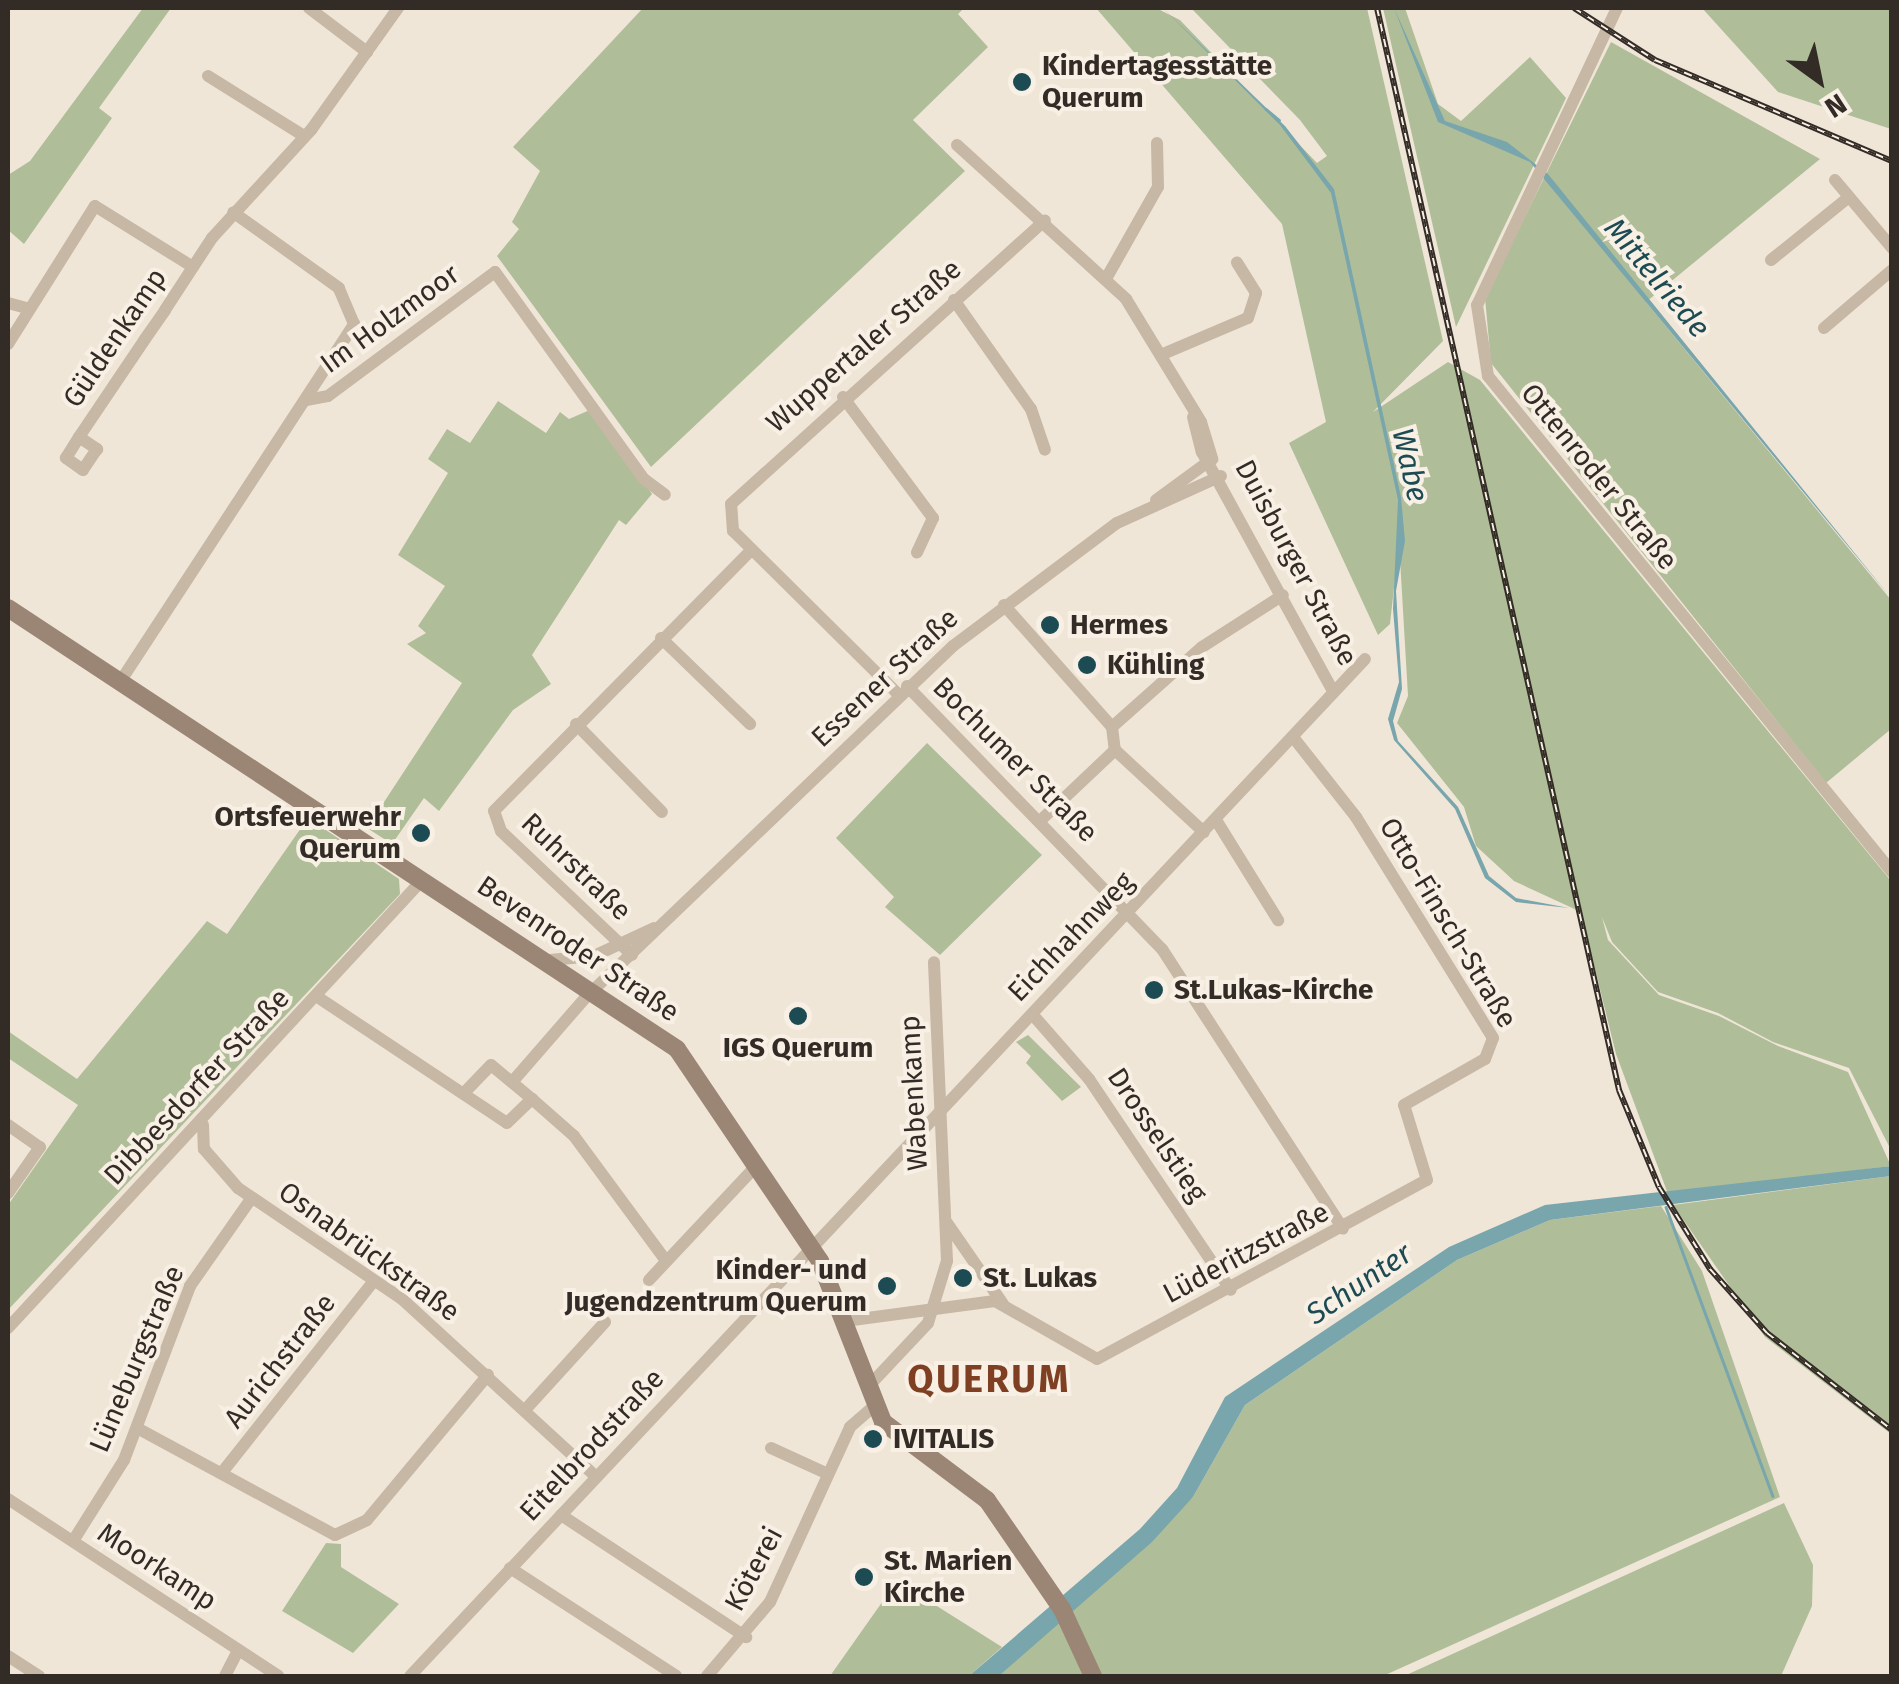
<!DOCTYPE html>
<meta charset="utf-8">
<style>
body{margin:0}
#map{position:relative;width:1899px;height:1684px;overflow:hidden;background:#f0e6d8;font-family:"Fira Sans",sans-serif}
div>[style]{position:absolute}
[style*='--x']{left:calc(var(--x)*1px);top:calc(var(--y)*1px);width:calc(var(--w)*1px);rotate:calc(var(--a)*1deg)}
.green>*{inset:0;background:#afbe99}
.water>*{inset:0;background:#78a6ac}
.stream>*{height:2.5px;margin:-1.25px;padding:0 1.25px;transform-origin:1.25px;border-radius:1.25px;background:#78a6ac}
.minor>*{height:12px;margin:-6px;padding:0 6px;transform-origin:6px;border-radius:6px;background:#c7b7a5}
.secondary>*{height:18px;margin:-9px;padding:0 9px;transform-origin:9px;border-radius:9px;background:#9b8676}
.rail>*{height:6px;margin-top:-3px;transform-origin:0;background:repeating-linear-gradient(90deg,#f8f0e4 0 8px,#332b26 0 16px);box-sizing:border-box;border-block:2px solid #332b26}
.dots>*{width:28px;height:28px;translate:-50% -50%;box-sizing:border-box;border:5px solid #f8f0e4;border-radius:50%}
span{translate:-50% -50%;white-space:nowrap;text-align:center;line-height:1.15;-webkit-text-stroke:8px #f8f0e4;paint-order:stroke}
.poi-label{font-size:28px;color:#332b26;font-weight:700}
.left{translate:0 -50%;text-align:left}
.right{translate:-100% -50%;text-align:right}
.street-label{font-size:28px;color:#332b26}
.water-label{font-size:30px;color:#1d4b53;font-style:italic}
.district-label{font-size:38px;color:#7f3f22;font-weight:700;letter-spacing:2.5px}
.frame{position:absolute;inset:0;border:10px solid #332b26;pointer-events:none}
.north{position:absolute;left:1769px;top:30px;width:100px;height:100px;-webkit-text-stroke:8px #f8f0e4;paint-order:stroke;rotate:147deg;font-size:28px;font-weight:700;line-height:40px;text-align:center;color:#332b26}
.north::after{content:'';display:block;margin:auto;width:35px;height:45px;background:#332b26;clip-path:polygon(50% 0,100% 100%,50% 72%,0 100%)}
</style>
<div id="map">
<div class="green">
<i style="clip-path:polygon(143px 8px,171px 8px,99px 108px,112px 118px,24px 244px,8px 230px,8px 175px,30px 161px)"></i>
<i style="clip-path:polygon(643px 8px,964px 8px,958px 14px,988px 47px,913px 120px,965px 171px,651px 467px,497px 256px,519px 229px,512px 222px,540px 171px,513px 147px)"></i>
<i style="clip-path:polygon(1096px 8px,1156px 8px,1180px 20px,1317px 163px,1327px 156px,1300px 120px,1191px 8px,1367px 8px,1443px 341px,1373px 412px,1448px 362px,1480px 380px,1891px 881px,1891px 1150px,1849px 1068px,1773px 1042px,1718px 1013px,1658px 992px,1612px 942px,1602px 917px,1608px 940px,1659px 995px,1719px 1016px,1778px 1046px,1848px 1072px,1891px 1166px,1668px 1194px,1616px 1054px,1581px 912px,1514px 881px,1476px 846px,1464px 807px,1397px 723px,1408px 696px,1399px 542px,1390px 624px,1378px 635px,1289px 443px,1326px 422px,1282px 224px)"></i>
<i style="clip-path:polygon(1383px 8px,1405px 8px,1438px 104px,1461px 121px,1530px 57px,1566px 98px,1456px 327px)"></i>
<i style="clip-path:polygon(1702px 8px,1891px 8px,1891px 129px,1778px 92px)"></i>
<i style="clip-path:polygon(1611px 42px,1820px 159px,1646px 302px,1891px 600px,1891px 729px,1826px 783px,1491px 363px,1485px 298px)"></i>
<i style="clip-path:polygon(498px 401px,546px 433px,560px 412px,569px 419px,592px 409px,652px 494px,626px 525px,619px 520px,532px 655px,551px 684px,513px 710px,439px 811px,424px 798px,392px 844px,367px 828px,462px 683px,407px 644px,426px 633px,418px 626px,445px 586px,398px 555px,448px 473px,428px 459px,447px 429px,470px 443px)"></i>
<i style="clip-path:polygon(927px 743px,1042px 855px,940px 955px,885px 907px,894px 897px,836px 838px)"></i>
<i style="clip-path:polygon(308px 818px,399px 879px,400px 894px,8px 1310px,8px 1205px,78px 1105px,8px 1058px,8px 1031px,77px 1079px,207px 921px,227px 934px)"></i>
<i style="clip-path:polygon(1028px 1035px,1081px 1087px,1062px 1101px,1026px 1063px,1031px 1056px,1016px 1042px)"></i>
<i style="clip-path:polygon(1891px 1176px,1891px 1434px,1765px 1337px,1673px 1205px)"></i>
<i style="clip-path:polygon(1661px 1206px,1702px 1271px,1780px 1497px,1383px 1676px,999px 1676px,1193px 1497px,1245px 1405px,1457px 1260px,1550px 1220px)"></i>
<i style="clip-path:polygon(1784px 1503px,1813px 1565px,1812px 1606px,1781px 1676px,1404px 1676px)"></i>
<i style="clip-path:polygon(326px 1543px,341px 1544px,341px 1567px,399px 1604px,353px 1653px,282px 1611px)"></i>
<i style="clip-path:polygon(897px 1581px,1002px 1647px,969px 1676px,830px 1676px)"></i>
</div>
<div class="water">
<i style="clip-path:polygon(1163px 8px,1285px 126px,1334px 189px,1401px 497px,1405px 541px,1396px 591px,1402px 689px,1393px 721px,1398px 741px,1458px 807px,1489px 876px,1516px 898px,1569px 908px,1516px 902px,1485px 878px,1455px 809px,1394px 740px,1388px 719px,1399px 682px,1393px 609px,1398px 500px,1331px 193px,1280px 125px)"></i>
<i style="clip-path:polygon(1394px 8px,1445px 121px,1507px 142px,1548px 174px,1891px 598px,1530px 162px,1438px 122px)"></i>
<i style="clip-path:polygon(1891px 1166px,1891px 1176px,1550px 1220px,1457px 1260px,1245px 1405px,1193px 1497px,1152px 1542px,999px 1676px,969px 1676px,1140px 1529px,1177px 1488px,1225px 1397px,1449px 1247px,1545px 1205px)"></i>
</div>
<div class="stream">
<i style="--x:1266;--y:109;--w:17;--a:40"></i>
<i style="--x:1666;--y:1207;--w:308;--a:69.7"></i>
</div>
<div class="minor">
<i style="--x:309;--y:8;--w:73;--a:37.2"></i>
<i style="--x:1617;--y:8;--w:328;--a:115.2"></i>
<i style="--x:1477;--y:305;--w:72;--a:81.2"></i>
<i style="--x:1488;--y:376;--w:640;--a:50.84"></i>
<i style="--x:208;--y:76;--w:113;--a:32"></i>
<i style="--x:957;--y:145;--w:229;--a:42.3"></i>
<i style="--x:1126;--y:299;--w:144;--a:58.6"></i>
<i style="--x:1201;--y:422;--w:39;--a:73"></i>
<i style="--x:1835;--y:180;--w:89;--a:50"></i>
<i style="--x:1771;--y:260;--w:100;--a:-38.9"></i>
<i style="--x:1107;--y:277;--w:103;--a:-60.5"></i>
<i style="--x:1158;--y:187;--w:44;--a:-91.3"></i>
<i style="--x:954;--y:300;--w:133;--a:54.8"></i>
<i style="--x:1031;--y:409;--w:43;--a:71.1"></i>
<i style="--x:8;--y:303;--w:20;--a:15"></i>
<i style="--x:1824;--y:328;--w:89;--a:-40.5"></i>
<i style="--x:8;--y:344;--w:163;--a:-57.8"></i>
<i style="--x:95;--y:206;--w:115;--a:31.9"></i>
<i style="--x:1163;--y:354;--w:92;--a:-23"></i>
<i style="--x:1248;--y:318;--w:26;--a:-72"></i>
<i style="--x:1256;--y:293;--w:36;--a:-122"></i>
<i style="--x:843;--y:397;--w:151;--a:53.4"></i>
<i style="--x:933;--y:518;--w:38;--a:115"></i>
<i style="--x:306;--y:400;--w:22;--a:-10"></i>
<i style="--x:328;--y:396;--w:208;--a:-36.6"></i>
<i style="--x:495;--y:272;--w:255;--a:54.3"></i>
<i style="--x:644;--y:479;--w:26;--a:37"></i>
<i style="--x:1193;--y:417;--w:36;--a:76"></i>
<i style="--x:1202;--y:452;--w:273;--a:61.3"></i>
<i style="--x:79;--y:437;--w:22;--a:34"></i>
<i style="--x:97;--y:449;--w:25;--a:124"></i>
<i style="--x:83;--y:470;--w:21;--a:-145"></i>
<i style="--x:66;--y:458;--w:25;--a:-58"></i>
<i style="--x:79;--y:437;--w:118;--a:-56"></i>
<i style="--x:145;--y:339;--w:35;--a:-55"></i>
<i style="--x:165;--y:310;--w:86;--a:-56.9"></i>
<i style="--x:212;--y:238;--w:147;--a:-47.5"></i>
<i style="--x:311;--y:130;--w:150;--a:-54.5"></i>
<i style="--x:1156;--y:500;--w:69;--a:-36.2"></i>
<i style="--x:1004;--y:605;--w:163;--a:48.5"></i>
<i style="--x:1112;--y:727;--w:23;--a:83"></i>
<i style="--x:1115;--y:750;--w:121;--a:42.7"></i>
<i style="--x:661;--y:638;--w:124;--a:44"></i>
<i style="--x:120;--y:682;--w:428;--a:-56.8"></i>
<i style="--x:354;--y:324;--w:39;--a:-113"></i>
<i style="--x:339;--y:288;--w:130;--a:-144.4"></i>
<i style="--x:907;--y:686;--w:366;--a:45.9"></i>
<i style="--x:1162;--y:949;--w:333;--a:57.1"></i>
<i style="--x:898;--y:694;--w:232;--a:-135.3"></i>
<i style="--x:733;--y:531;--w:27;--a:-94"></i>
<i style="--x:731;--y:504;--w:423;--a:-42.1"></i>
<i style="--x:576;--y:724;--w:123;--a:45.7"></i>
<i style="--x:1112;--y:727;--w:120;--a:-41.6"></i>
<i style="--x:1202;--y:647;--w:96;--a:-32.7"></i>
<i style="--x:1041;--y:820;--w:102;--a:-43.4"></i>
<i style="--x:1216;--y:820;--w:118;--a:58.2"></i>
<i style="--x:632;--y:955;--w:180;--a:-136.6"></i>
<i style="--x:501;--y:831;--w:21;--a:-109"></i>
<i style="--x:494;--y:811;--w:366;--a:-45.4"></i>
<i style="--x:550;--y:960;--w:44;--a:-5.2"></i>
<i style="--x:594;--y:956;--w:66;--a:-25"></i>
<i style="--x:316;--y:996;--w:229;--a:33.6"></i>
<i style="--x:507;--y:1123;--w:35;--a:-44"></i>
<i style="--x:532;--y:1099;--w:53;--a:-140.3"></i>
<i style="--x:491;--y:1065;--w:35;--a:134"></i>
<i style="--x:1033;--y:1015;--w:85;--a:48.8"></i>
<i style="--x:1089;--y:1079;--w:254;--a:56.1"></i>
<i style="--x:513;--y:1081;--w:111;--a:-49"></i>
<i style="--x:586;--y:997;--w:508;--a:-43.72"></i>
<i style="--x:953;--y:646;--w:205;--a:-36.9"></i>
<i style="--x:1117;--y:523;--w:114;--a:-24.3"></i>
<i style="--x:532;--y:1099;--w:56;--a:41.4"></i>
<i style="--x:574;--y:1136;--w:155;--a:53.6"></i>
<i style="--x:8;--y:1125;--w:39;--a:35"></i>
<i style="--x:40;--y:1147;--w:56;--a:124.8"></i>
<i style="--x:203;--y:1125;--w:24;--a:88"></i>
<i style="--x:204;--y:1149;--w:52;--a:48.9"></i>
<i style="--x:238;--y:1188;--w:198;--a:34.1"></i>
<i style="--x:402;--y:1299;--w:263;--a:42.5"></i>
<i style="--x:947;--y:1223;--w:98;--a:55.3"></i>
<i style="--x:649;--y:1280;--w:158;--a:-46.8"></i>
<i style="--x:845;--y:1321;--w:151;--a:-7.6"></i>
<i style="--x:995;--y:1301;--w:117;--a:29.6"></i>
<i style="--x:1097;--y:1359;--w:375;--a:-28.5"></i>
<i style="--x:1427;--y:1180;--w:78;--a:-107"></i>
<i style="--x:1404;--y:1105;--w:93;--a:-29.6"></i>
<i style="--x:1485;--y:1059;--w:22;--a:-69"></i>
<i style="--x:1493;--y:1038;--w:260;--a:-121.8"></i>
<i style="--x:1356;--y:817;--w:102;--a:-128.2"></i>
<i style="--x:8;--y:1328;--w:611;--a:-47.25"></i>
<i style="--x:867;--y:1388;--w:89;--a:-46.8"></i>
<i style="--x:928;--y:1323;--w:65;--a:-73"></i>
<i style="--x:947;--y:1261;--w:299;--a:-92.5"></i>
<i style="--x:525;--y:1410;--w:119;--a:-47.7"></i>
<i style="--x:137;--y:1428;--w:225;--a:28.4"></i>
<i style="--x:335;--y:1535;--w:35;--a:-25"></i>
<i style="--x:367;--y:1520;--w:189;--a:-50.2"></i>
<i style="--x:771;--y:1448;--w:63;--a:24.5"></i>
<i style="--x:224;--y:1470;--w:241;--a:-51.6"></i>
<i style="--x:8;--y:1499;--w:323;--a:33.2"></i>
<i style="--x:561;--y:1515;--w:222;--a:33.4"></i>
<i style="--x:73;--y:1541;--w:96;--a:-57.8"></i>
<i style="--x:124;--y:1460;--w:186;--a:-69.2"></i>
<i style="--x:190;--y:1286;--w:106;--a:-55"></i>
<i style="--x:510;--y:1568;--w:198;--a:33"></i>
<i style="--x:8;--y:1656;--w:37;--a:33"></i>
<i style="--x:225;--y:1676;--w:29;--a:-63"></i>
<i style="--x:410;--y:1676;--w:1395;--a:-46.8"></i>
<i style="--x:707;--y:1676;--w:97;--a:-49.6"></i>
<i style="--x:770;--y:1602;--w:192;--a:-65.4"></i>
<i style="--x:850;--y:1427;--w:32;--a:-41"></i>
</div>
<div class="secondary">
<i style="--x:8;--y:608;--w:801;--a:33.39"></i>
<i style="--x:677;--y:1049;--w:256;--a:56"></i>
<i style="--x:820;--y:1261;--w:173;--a:68.6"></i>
<i style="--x:883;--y:1422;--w:130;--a:36.9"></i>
<i style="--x:987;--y:1500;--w:132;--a:55.5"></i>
<i style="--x:1062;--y:1609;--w:74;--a:65.2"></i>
</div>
<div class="rail">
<i style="--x:1377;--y:8;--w:1109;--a:77.39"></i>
<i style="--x:1619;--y:1090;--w:105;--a:67.6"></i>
<i style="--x:1659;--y:1187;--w:97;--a:58.1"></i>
<i style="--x:1710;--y:1269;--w:86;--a:48.3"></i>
<i style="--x:1767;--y:1333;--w:158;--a:37.8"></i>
<i style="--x:1574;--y:8;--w:96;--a:32.7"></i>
<i style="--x:1655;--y:60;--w:258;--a:23.1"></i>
</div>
<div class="dots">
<i style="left:1022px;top:82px;background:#1d4b53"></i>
<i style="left:1050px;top:625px;background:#1d4b53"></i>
<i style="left:1087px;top:665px;background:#1d4b53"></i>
<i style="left:421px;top:833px;background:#1d4b53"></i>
<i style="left:1154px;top:990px;background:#1d4b53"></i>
<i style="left:798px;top:1016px;background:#1d4b53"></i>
<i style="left:963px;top:1278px;background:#1d4b53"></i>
<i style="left:887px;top:1286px;background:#1d4b53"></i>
<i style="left:873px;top:1439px;background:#1d4b53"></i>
<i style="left:864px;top:1577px;background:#1d4b53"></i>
</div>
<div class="poi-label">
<span class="left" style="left:1042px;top:82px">Kindertagesstätte<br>Querum</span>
<span class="left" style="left:1070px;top:625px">Hermes</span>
<span class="left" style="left:1107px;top:665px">Kühling</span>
<span class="right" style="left:401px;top:833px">Ortsfeuerwehr<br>Querum</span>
<span class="left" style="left:1174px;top:990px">St.Lukas-Kirche</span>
<span style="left:798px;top:1048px">IGS Querum</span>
<span class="right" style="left:867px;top:1286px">Kinder- und<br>Jugendzentrum Querum</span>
<span class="left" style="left:983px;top:1278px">St. Lukas</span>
<span class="left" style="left:893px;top:1439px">IVITALIS</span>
<span class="left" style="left:884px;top:1577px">St. Marien<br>Kirche</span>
</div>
<div class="street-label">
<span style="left:390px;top:319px;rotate:-36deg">Im Holzmoor</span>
<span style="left:115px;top:338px;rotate:-56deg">Güldenkamp</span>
<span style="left:864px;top:346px;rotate:-41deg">Wuppertaler Straße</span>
<span style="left:1599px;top:477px;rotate:51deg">Ottenroder Straße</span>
<span style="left:1296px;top:563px;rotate:62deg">Duisburger Straße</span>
<span style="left:885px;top:678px;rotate:-43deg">Essener Straße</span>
<span style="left:1015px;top:760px;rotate:45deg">Bochumer Straße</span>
<span style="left:576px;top:867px;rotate:44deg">Ruhrstraße</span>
<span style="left:1448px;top:923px;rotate:59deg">Otto-Finsch-Straße</span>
<span style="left:1071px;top:937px;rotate:-46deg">Eichhahnweg</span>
<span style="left:578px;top:949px;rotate:34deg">Bevenroder Straße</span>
<span style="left:197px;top:1087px;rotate:-47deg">Dibbesdorfer Straße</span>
<span style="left:914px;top:1093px;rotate:-93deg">Wabenkamp</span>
<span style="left:1157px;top:1135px;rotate:56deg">Drosselstieg</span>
<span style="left:369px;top:1252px;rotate:36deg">Osnabrückstraße</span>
<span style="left:1246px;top:1253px;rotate:-28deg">Lüderitzstraße</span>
<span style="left:137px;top:1359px;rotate:-67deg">Lüneburgstraße</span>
<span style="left:280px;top:1361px;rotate:-52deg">Aurichstraße</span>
<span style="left:592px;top:1445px;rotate:-47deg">Eitelbrodstraße</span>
<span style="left:157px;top:1567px;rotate:33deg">Moorkamp</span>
<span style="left:754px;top:1569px;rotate:-62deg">Köterei</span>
</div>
<div class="water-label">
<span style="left:1657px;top:278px;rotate:50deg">Mittelriede</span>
<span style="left:1410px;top:465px;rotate:77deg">Wabe</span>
<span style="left:1359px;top:1284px;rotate:-34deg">Schunter</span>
</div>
<div class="district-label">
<span style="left:989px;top:1380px">QUERUM</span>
</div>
<div class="frame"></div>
<div class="north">N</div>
</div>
